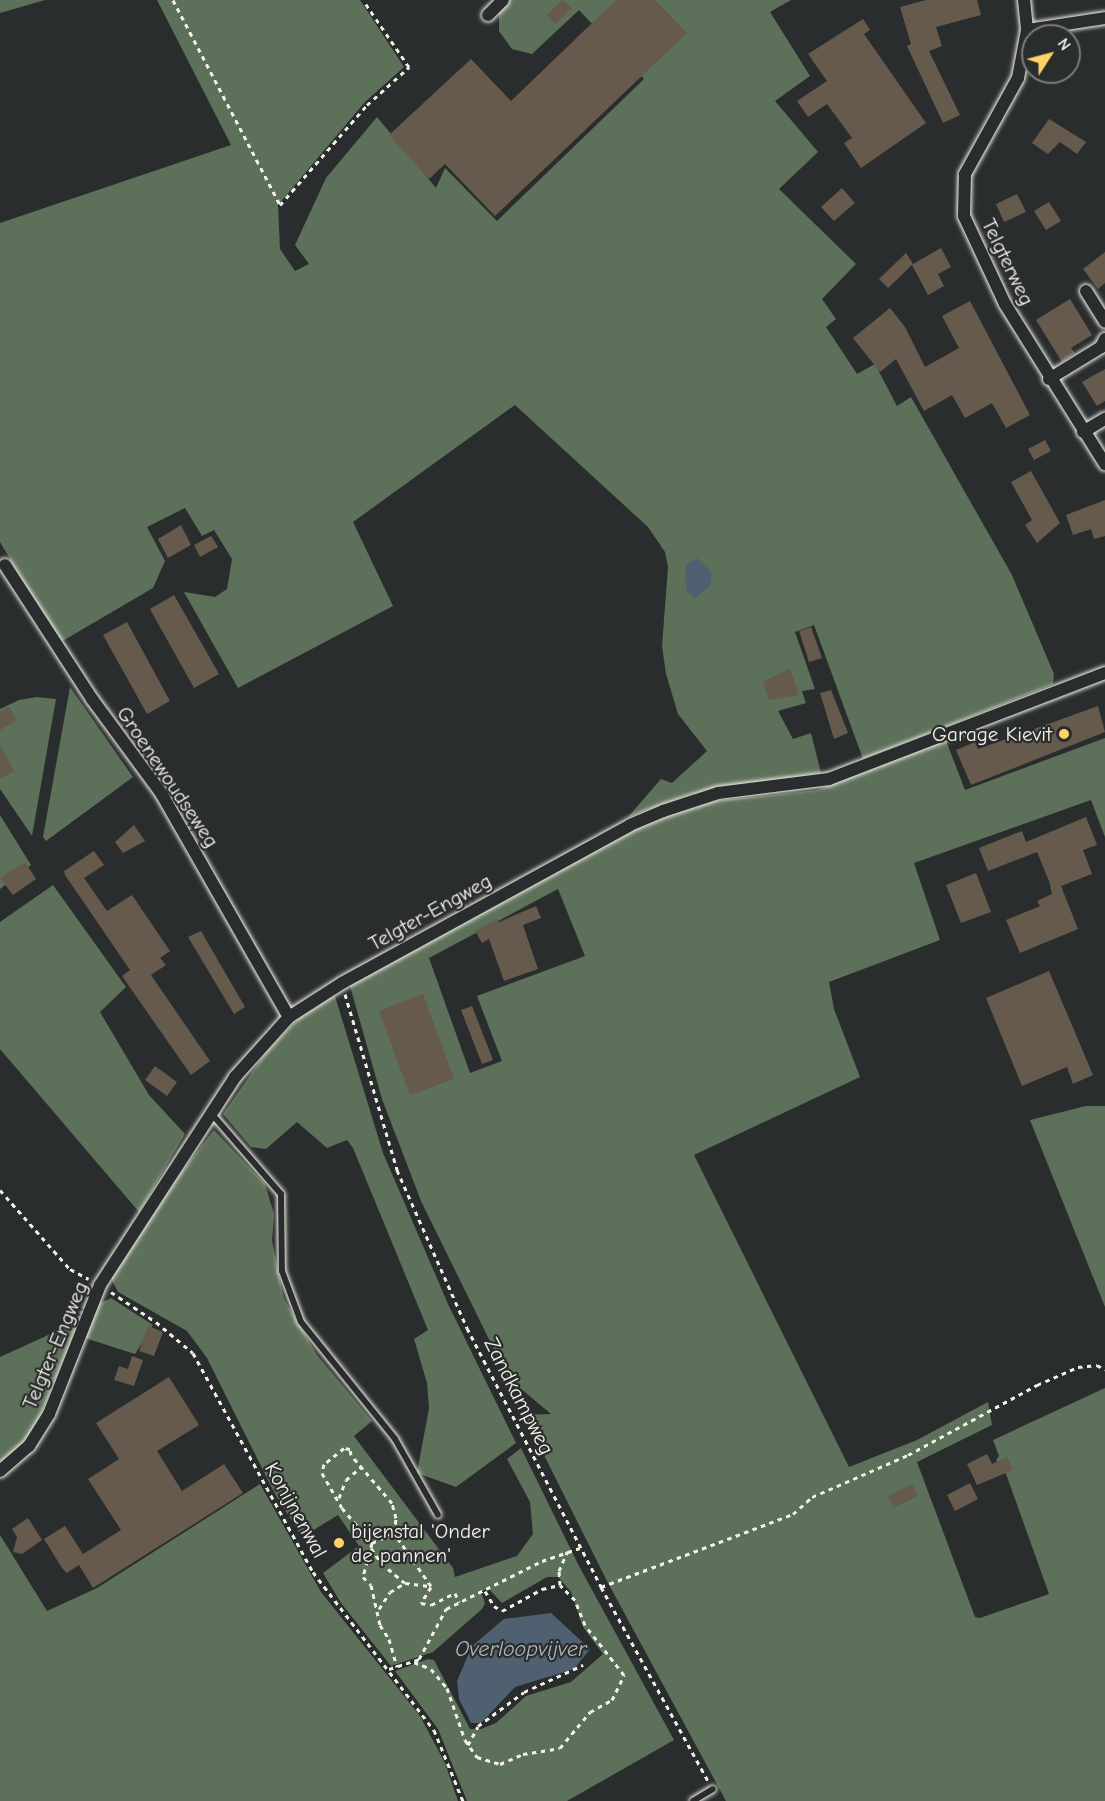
<!DOCTYPE html>
<style>
body{margin:0}
#map{position:relative;width:1105px;height:1801px;overflow:hidden;background:#2a2d2e;font-family:"Comic Neue",sans-serif}
div>[style]{position:absolute}
[style*='--x']{left:calc(var(--x)*1px);top:calc(var(--y)*1px);width:calc(var(--w)*1px);rotate:calc(var(--a)*1deg)}
.green>*{inset:0;background:#5d7059}
.water>*{inset:0;background:#4f6070}
.building>*{inset:0;background:#665a4d}
.path>*{height:3px;margin-top:-1.5px;transform-origin:0;background:repeating-linear-gradient(90deg,#f4f1e8 0 4.5px,transparent 0 9px)}
.roads{filter:drop-shadow(0 0 2px #f4f1e8) drop-shadow(0 0 2px #f4f1e8)}
.service>*{height:6px;margin:-3px;padding:0 3px;transform-origin:3px;border-radius:3px;background:#2a2d2e}
.minor>*{height:12px;margin:-6px;padding:0 6px;transform-origin:6px;border-radius:6px;background:#2a2d2e}
.dots>*{width:16px;height:16px;translate:-50% -50%;box-sizing:border-box;border:3px solid #2a2d2e;border-radius:50%}
span{translate:-50% -50%;white-space:nowrap;text-align:center;line-height:1.15;-webkit-text-stroke:4.5px #2a2d2e;paint-order:stroke}
.street-label{font-size:21px;color:#f4f1e8}
.poi-label{font-size:21px;color:#f4f1e8}
.right{translate:-100% -50%;text-align:right}
.left{translate:0 -50%;text-align:left}
.water-label{font-size:22px;color:#b2b7b8;font-style:italic}
.north{position:absolute;left:1021px;top:24px;width:60px;height:60px;box-sizing:border-box;background:#2a2d2e;border:2px solid #7b7b78;border-radius:50%;rotate:54deg;font-size:16px;font-weight:700;line-height:24px;text-align:center;color:#f4f1e8}
.north::after{content:'';display:block;margin:auto;width:21px;height:27px;background:#ffd166;clip-path:polygon(50% 0,100% 100%,50% 72%,0 100%)}
</style>
<div id="map">
<div class="green">
<i style="clip-path:polygon(0 0,45px 0,0 13px)"></i>
<i style="clip-path:polygon(157px 0,360px 0,404px 67px,365px 102px,278px 205px,280px 249px,295px 271px,309px 264px,295px 245px,326px 178px,377px 117px,436px 188px,445px 168px,497px 221px,644px 79px,579px 10px,532px 54px,512px 49px,499px 31px,499px 9px,509px 0,791px 0,770px 12px,810px 76px,775px 101px,818px 152px,779px 189px,856px 264px,822px 299px,836px 319px,826px 327px,857px 374px,875px 364px,897px 406px,911px 397px,1012px 575px,1054px 674px,1053px 684px,863px 759px,814px 625px,795px 632px,815px 689px,802px 691px,806px 703px,778px 711px,793px 739px,811px 733px,821px 773px,691px 794px,628px 817px,661px 779px,672px 783px,707px 751px,678px 714px,666px 674px,662px 646px,668px 567px,665px 552px,648px 527px,515px 405px,353px 522px,393px 606px,238px 688px,184px 592px,215px 597px,227px 589px,232px 559px,214px 530px,202px 536px,185px 508px,147px 527px,165px 561px,153px 588px,59px 643px,0 542px,0 223px,231px 145px)"></i>
<i style="clip-path:polygon(70px 687px,133px 777px,46px 841px,43px 837px)"></i>
<i style="clip-path:polygon(37px 697px,56px 699px,32px 836px,0 789px,0 709px,19px 700px)"></i>
<i style="clip-path:polygon(evenodd,945px 738px,965px 790px,1105px 738px,1105px 837px,1091px 800px,914px 863px,940px 940px,829px 982px,834px 1009px,860px 1077px,694px 1155px,849px 1467px,917px 1440px,988px 1402px,992px 1425px,917px 1462px,975px 1617px,980px 1618px,1049px 1594px,1005px 1471px,996px 1460px,999px 1456px,993px 1440px,1105px 1388px,1105px 1801px,726px 1801px,607px 1581px,524px 1415px,551px 1414px,508px 1378px,421px 1201px,382px 1099px,350px 986px,362px 976px,636px 827px,714px 801px,818px 790px,945px 738px,558px 889px,585px 956px,477px 996px,502px 1061px,470px 1073px,429px 958px,558px 889px)"></i>
<i style="clip-path:polygon(0 815px,31px 865px,0 889px)"></i>
<i style="clip-path:polygon(53px 885px,126px 987px,100px 1012px,149px 1095px,185px 1134px,139px 1212px,0 1049px,0 922px)"></i>
<i style="clip-path:polygon(334px 993px,383px 1153px,448px 1304px,516px 1443px,456px 1487px,417px 1473px,429px 1408px,427px 1383px,414px 1339px,428px 1330px,353px 1148px,347px 1140px,327px 1148px,297px 1122px,266px 1149px,251px 1147px,223px 1114px,267px 1051px,306px 1011px)"></i>
<i style="clip-path:polygon(1086px 1106px,1105px 1106px,1105px 1307px,1030px 1120px)"></i>
<i style="clip-path:polygon(214px 1130px,265px 1184px,274px 1214px,272px 1241px,284px 1299px,317px 1355px,372px 1421px,354px 1436px,453px 1568px,455px 1577px,517px 1556px,533px 1534px,530px 1502px,507px 1459px,521px 1448px,579px 1566px,674px 1740px,567px 1801px,467px 1801px,438px 1729px,395px 1671px,428px 1659px,434px 1660px,470px 1729px,481px 1729px,496px 1723px,526px 1696px,571px 1682px,603px 1654px,583px 1627px,571px 1592px,558px 1577px,547px 1577px,502px 1603px,488px 1588px,481px 1592px,485px 1603px,482px 1609px,433px 1652px,391px 1666px,341px 1603px,323px 1573px,359px 1546px,338px 1515px,302px 1537px,275px 1494px,207px 1358px,187px 1331px,118px 1292px,111px 1278px,173px 1183px)"></i>
<i style="clip-path:polygon(111px 1298px,153px 1325px,135px 1354px,85px 1338px,96px 1305px)"></i>
<i style="clip-path:polygon(79px 1321px,37px 1424px,20px 1447px,0 1463px,0 1357px)"></i>
<i style="clip-path:polygon(260px 1484px,321px 1592px,420px 1716px,445px 1763px,458px 1801px,0 1801px,0 1535px,47px 1611px,97px 1588px)"></i>
</div>
<div class="water">
<i style="clip-path:polygon(697px 558px,712px 573px,710px 586px,695px 598px,687px 591px,685px 578px,686px 565px)"></i>
<i style="clip-path:polygon(551px 1613px,590px 1649px,574px 1669px,515px 1687px,481px 1723px,471px 1723px,459px 1699px,457px 1681px,472px 1646px,504px 1619px)"></i>
</div>
<div class="building">
<i style="clip-path:polygon(562px 0,572px 8px,555px 24px,547px 15px)"></i>
<i style="clip-path:polygon(616px 0,655px 0,687px 33px,495px 216px,445px 164px,429px 179px,389px 135px,471px 59px,511px 101px)"></i>
<i style="clip-path:polygon(926px 0,977px 0,981px 15px,936px 27px,942px 46px,929px 51px,960px 115px,943px 123px,907px 46px,911px 44px,900px 7px)"></i>
<i style="clip-path:polygon(863px 19px,870px 30px,864px 34px,926px 123px,861px 168px,844px 143px,852px 138px,827px 104px,808px 117px,797px 101px,827px 81px,808px 54px)"></i>
<i style="clip-path:polygon(1049px 119px,1086px 142px,1077px 154px,1060px 142px,1048px 154px,1032px 143px)"></i>
<i style="clip-path:polygon(842px 188px,855px 203px,834px 221px,821px 207px)"></i>
<i style="clip-path:polygon(1017px 194px,1026px 212px,1004px 222px,996px 204px)"></i>
<i style="clip-path:polygon(1049px 202px,1061px 221px,1046px 230px,1034px 211px)"></i>
<i style="clip-path:polygon(941px 248px,951px 267px,938px 274px,944px 286px,928px 295px,912px 265px,888px 288px,879px 279px,906px 253px,913px 264px)"></i>
<i style="clip-path:polygon(1105px 252px,1105px 283px,1098px 289px,1083px 269px)"></i>
<i style="clip-path:polygon(1070px 299px,1092px 335px,1071px 348px,1075px 353px,1062px 362px,1036px 320px)"></i>
<i style="clip-path:polygon(970px 301px,1030px 415px,1006px 428px,992px 403px,965px 418px,952px 395px,924px 411px,896px 359px,880px 372px,853px 338px,890px 308px,905px 327px,925px 367px,959px 348px,942px 316px)"></i>
<i style="clip-path:polygon(1105px 369px,1105px 401px,1097px 406px,1082px 382px)"></i>
<i style="clip-path:polygon(1045px 440px,1051px 451px,1034px 460px,1028px 449px)"></i>
<i style="clip-path:polygon(1031px 471px,1060px 523px,1037px 543px,1025px 525px,1032px 520px,1011px 482px)"></i>
<i style="clip-path:polygon(1105px 500px,1105px 536px,1094px 539px,1091px 529px,1073px 535px,1066px 515px)"></i>
<i style="clip-path:polygon(181px 525px,191px 545px,168px 558px,158px 539px)"></i>
<i style="clip-path:polygon(211px 536px,218px 547px,200px 557px,194px 545px)"></i>
<i style="clip-path:polygon(174px 595px,219px 674px,194px 688px,150px 609px)"></i>
<i style="clip-path:polygon(127px 622px,170px 701px,147px 714px,103px 635px)"></i>
<i style="clip-path:polygon(811px 627px,822px 658px,809px 662px,799px 631px)"></i>
<i style="clip-path:polygon(790px 668px,799px 695px,769px 700px,763px 682px)"></i>
<i style="clip-path:polygon(831px 690px,848px 733px,834px 739px,820px 693px)"></i>
<i style="clip-path:polygon(1098px 706px,1105px 732px,971px 785px,956px 750px,975px 742px,978px 749px)"></i>
<i style="clip-path:polygon(9px 707px,17px 720px,0 730px,0 712px)"></i>
<i style="clip-path:polygon(0 745px,14px 771px,0 779px)"></i>
<i style="clip-path:polygon(1086px 817px,1097px 845px,1083px 850px,1092px 874px,1061px 886px,1078px 929px,1020px 953px,1006px 920px,1040px 906px,1037px 901px,1052px 894px,1049px 881px,1037px 852px,988px 871px,979px 848px,1022px 831px,1026px 842px)"></i>
<i style="clip-path:polygon(134px 825px,145px 841px,123px 853px,115px 842px)"></i>
<i style="clip-path:polygon(94px 851px,104px 865px,84px 878px,107px 911px,132px 895px,170px 951px,160px 958px,166px 965px,151px 975px,210px 1061px,191px 1075px,122px 976px,130px 970px,65px 875px,64px 871px)"></i>
<i style="clip-path:polygon(25px 862px,36px 879px,13px 895px,0 878px)"></i>
<i style="clip-path:polygon(976px 873px,991px 912px,961px 923px,946px 885px)"></i>
<i style="clip-path:polygon(536px 906px,541px 918px,523px 925px,538px 969px,504px 981px,489px 939px,482px 943px,475px 931px,497px 919px,499px 922px)"></i>
<i style="clip-path:polygon(201px 931px,245px 1007px,234px 1014px,188px 937px)"></i>
<i style="clip-path:polygon(1049px 971px,1093px 1075px,1073px 1084px,1067px 1067px,1022px 1086px,986px 998px)"></i>
<i style="clip-path:polygon(423px 994px,454px 1079px,410px 1095px,379px 1011px)"></i>
<i style="clip-path:polygon(472px 1006px,493px 1060px,482px 1064px,461px 1010px)"></i>
<i style="clip-path:polygon(155px 1066px,177px 1082px,167px 1096px,145px 1080px)"></i>
<i style="clip-path:polygon(148px 1326px,163px 1332px,154px 1356px,139px 1351px)"></i>
<i style="clip-path:polygon(132px 1356px,143px 1360px,134px 1386px,114px 1380px,119px 1366px,128px 1369px)"></i>
<i style="clip-path:polygon(169px 1377px,199px 1425px,157px 1451px,182px 1491px,224px 1464px,243px 1493px,93px 1588px,79px 1565px,67px 1573px,62px 1568px,44px 1539px,65px 1526px,83px 1554px,121px 1530px,88px 1479px,119px 1459px,96px 1423px)"></i>
<i style="clip-path:polygon(987px 1454px,992px 1464px,1007px 1457px,1013px 1470px,977px 1485px,967px 1464px)"></i>
<i style="clip-path:polygon(970px 1483px,978px 1499px,955px 1511px,947px 1495px)"></i>
<i style="clip-path:polygon(912px 1484px,918px 1496px,894px 1508px,888px 1496px)"></i>
<i style="clip-path:polygon(28px 1518px,42px 1540px,22px 1554px,13px 1552px,17px 1537px,12px 1529px)"></i>
</div>
<div class="path">
<i style="--x:173;--y:0;--w:231;--a:62.4"></i>
<i style="--x:280;--y:205;--w:133;--a:-49"></i>
<i style="--x:367;--y:105;--w:57;--a:-42.1"></i>
<i style="--x:409;--y:67;--w:81;--a:-124.5"></i>
<i style="--x:345;--y:994;--w:184;--a:73.5"></i>
<i style="--x:397;--y:1170;--w:173;--a:66.1"></i>
<i style="--x:467;--y:1328;--w:292;--a:62.6"></i>
<i style="--x:601;--y:1587;--w:222;--a:61.1"></i>
<i style="--x:0;--y:1190;--w:106;--a:48.5"></i>
<i style="--x:70;--y:1269;--w:21;--a:28"></i>
<i style="--x:111;--y:1292;--w:54;--a:33.7"></i>
<i style="--x:156;--y:1322;--w:48;--a:40"></i>
<i style="--x:193;--y:1353;--w:250;--a:61.3"></i>
<i style="--x:313;--y:1572;--w:199;--a:52.6"></i>
<i style="--x:434;--y:1730;--w:77;--a:67.8"></i>
<i style="--x:339;--y:1498;--w:19;--a:-69"></i>
<i style="--x:346;--y:1480;--w:20;--a:-41"></i>
<i style="--x:372;--y:1543;--w:24;--a:-24"></i>
<i style="--x:371;--y:1548;--w:18;--a:56"></i>
<i style="--x:381;--y:1563;--w:31;--a:40"></i>
<i style="--x:431;--y:1587;--w:19;--a:122"></i>
<i style="--x:421;--y:1603;--w:10;--a:11"></i>
<i style="--x:431;--y:1605;--w:27;--a:-27"></i>
<i style="--x:455;--y:1593;--w:10;--a:66"></i>
<i style="--x:601;--y:1587;--w:205;--a:-20.8"></i>
<i style="--x:793;--y:1514;--w:25;--a:-42"></i>
<i style="--x:812;--y:1497;--w:105;--a:-23.6"></i>
<i style="--x:908;--y:1455;--w:147;--a:-28.5"></i>
<i style="--x:1037;--y:1385;--w:45;--a:-23.7"></i>
<i style="--x:1078;--y:1367;--w:19;--a:-6"></i>
<i style="--x:1097;--y:1365;--w:9;--a:32"></i>
<i style="--x:485;--y:1591;--w:17;--a:59"></i>
<i style="--x:494;--y:1606;--w:9;--a:32"></i>
<i style="--x:502;--y:1611;--w:46;--a:-28.8"></i>
<i style="--x:542;--y:1589;--w:17;--a:-13"></i>
<i style="--x:379;--y:1609;--w:20;--a:-57"></i>
<i style="--x:390;--y:1592;--w:17;--a:-31"></i>
<i style="--x:405;--y:1583;--w:26;--a:7"></i>
<i style="--x:431;--y:1586;--w:65;--a:-124.9"></i>
<i style="--x:394;--y:1533;--w:15;--a:-82"></i>
<i style="--x:396;--y:1518;--w:16;--a:-105"></i>
<i style="--x:392;--y:1503;--w:63;--a:-130.5"></i>
<i style="--x:351;--y:1455;--w:6;--a:-99"></i>
<i style="--x:350;--y:1449;--w:6;--a:-171"></i>
<i style="--x:344;--y:1448;--w:26;--a:141"></i>
<i style="--x:324;--y:1464;--w:9;--a:103"></i>
<i style="--x:322;--y:1473;--w:40;--a:60.3"></i>
<i style="--x:342;--y:1508;--w:46;--a:49.4"></i>
<i style="--x:372;--y:1543;--w:35;--a:105"></i>
<i style="--x:363;--y:1577;--w:11;--a:45"></i>
<i style="--x:371;--y:1585;--w:41;--a:77.3"></i>
<i style="--x:380;--y:1625;--w:17;--a:57"></i>
<i style="--x:389;--y:1639;--w:29;--a:74"></i>
<i style="--x:414;--y:1662;--w:18;--a:22"></i>
<i style="--x:431;--y:1669;--w:25;--a:50"></i>
<i style="--x:447;--y:1688;--w:55;--a:70.9"></i>
<i style="--x:465;--y:1740;--w:21;--a:55"></i>
<i style="--x:477;--y:1757;--w:24;--a:17"></i>
<i style="--x:500;--y:1764;--w:25;--a:-23"></i>
<i style="--x:523;--y:1754;--w:37;--a:-9"></i>
<i style="--x:560;--y:1748;--w:47;--a:-50.2"></i>
<i style="--x:590;--y:1712;--w:25;--a:-29"></i>
<i style="--x:612;--y:1700;--w:28;--a:-64"></i>
<i style="--x:624;--y:1675;--w:63;--a:-128"></i>
<i style="--x:585;--y:1625;--w:27;--a:-112"></i>
<i style="--x:575;--y:1600;--w:21;--a:-135"></i>
<i style="--x:560;--y:1585;--w:14;--a:-94"></i>
<i style="--x:559;--y:1571;--w:21;--a:-67"></i>
<i style="--x:389;--y:1669;--w:32;--a:-18"></i>
<i style="--x:419;--y:1659;--w:57;--a:-61.6"></i>
<i style="--x:446;--y:1609;--w:107;--a:-26.6"></i>
<i style="--x:542;--y:1561;--w:40;--a:-18.9"></i>
<i style="--x:468;--y:1745;--w:21;--a:-62"></i>
<i style="--x:478;--y:1726;--w:57;--a:-36.5"></i>
<i style="--x:524;--y:1692;--w:65;--a:-24.6"></i>
</div>
<div class="roads">
<div class="service">
<i style="--x:211;--y:1113;--w:107;--a:49.2"></i>
<i style="--x:281;--y:1194;--w:77;--a:89.3"></i>
<i style="--x:282;--y:1271;--w:54;--a:69.6"></i>
<i style="--x:301;--y:1322;--w:150;--a:51.2"></i>
<i style="--x:395;--y:1439;--w:87;--a:60.5"></i>
<i style="--x:693;--y:1801;--w:23;--a:-31"></i>
</div>
<div class="minor">
<i style="--x:1024;--y:0;--w:30;--a:84"></i>
<i style="--x:1027;--y:30;--w:49;--a:100.6"></i>
<i style="--x:1018;--y:78;--w:110;--a:118.9"></i>
<i style="--x:965;--y:174;--w:42;--a:91.4"></i>
<i style="--x:964;--y:216;--w:97;--a:65"></i>
<i style="--x:1005;--y:304;--w:189;--a:58"></i>
<i style="--x:488;--y:15;--w:21;--a:-45"></i>
<i style="--x:1027;--y:30;--w:79;--a:-8.7"></i>
<i style="--x:1086;--y:291;--w:36;--a:58"></i>
<i style="--x:1049;--y:379;--w:61;--a:-31.6"></i>
<i style="--x:1101;--y:347;--w:9;--a:-63"></i>
<i style="--x:1083;--y:432;--w:26;--a:-31"></i>
<i style="--x:5;--y:565;--w:160;--a:57"></i>
<i style="--x:92;--y:699;--w:117;--a:53.7"></i>
<i style="--x:161;--y:793;--w:258;--a:60.3"></i>
<i style="--x:0;--y:1471;--w:38;--a:-41"></i>
<i style="--x:29;--y:1446;--w:38;--a:-58"></i>
<i style="--x:49;--y:1414;--w:139;--a:-68.4"></i>
<i style="--x:100;--y:1285;--w:248;--a:-57"></i>
<i style="--x:235;--y:1077;--w:81;--a:-48"></i>
<i style="--x:289;--y:1017;--w:63;--a:-32.7"></i>
<i style="--x:342;--y:983;--w:328;--a:-28.7"></i>
<i style="--x:630;--y:825;--w:36;--a:-23"></i>
<i style="--x:663;--y:811;--w:58;--a:-18.1"></i>
<i style="--x:718;--y:793;--w:112;--a:-7.2"></i>
<i style="--x:829;--y:779;--w:296;--a:-21"></i>
</div>
</div>
<div class="dots">
<i style="left:1064px;top:734px;background:#ffd166"></i>
<i style="left:339px;top:1543px;background:#ffd166"></i>
</div>
<div class="street-label">
<span style="left:1008px;top:262px;rotate:64deg">Telgterweg</span>
<span style="left:168px;top:777px;rotate:56deg">Groenewoudseweg</span>
<span style="left:430px;top:912px;rotate:-29deg">Telgter-Engweg</span>
<span style="left:55px;top:1345px;rotate:-67deg">Telgter-Engweg</span>
<span style="left:519px;top:1396px;rotate:63deg">Zandkampweg</span>
<span style="left:296px;top:1510px;rotate:61deg">Konijnenwal</span>
</div>
<div class="poi-label">
<span class="right" style="left:1052px;top:734px">Garage Kievit</span>
<span class="left" style="left:351px;top:1543px">bijenstal 'Onder<br>de pannen'</span>
</div>
<div class="water-label">
<span style="left:521px;top:1650px">Overloopvijver</span>
</div>
<div class="north">N</div>
</div>
